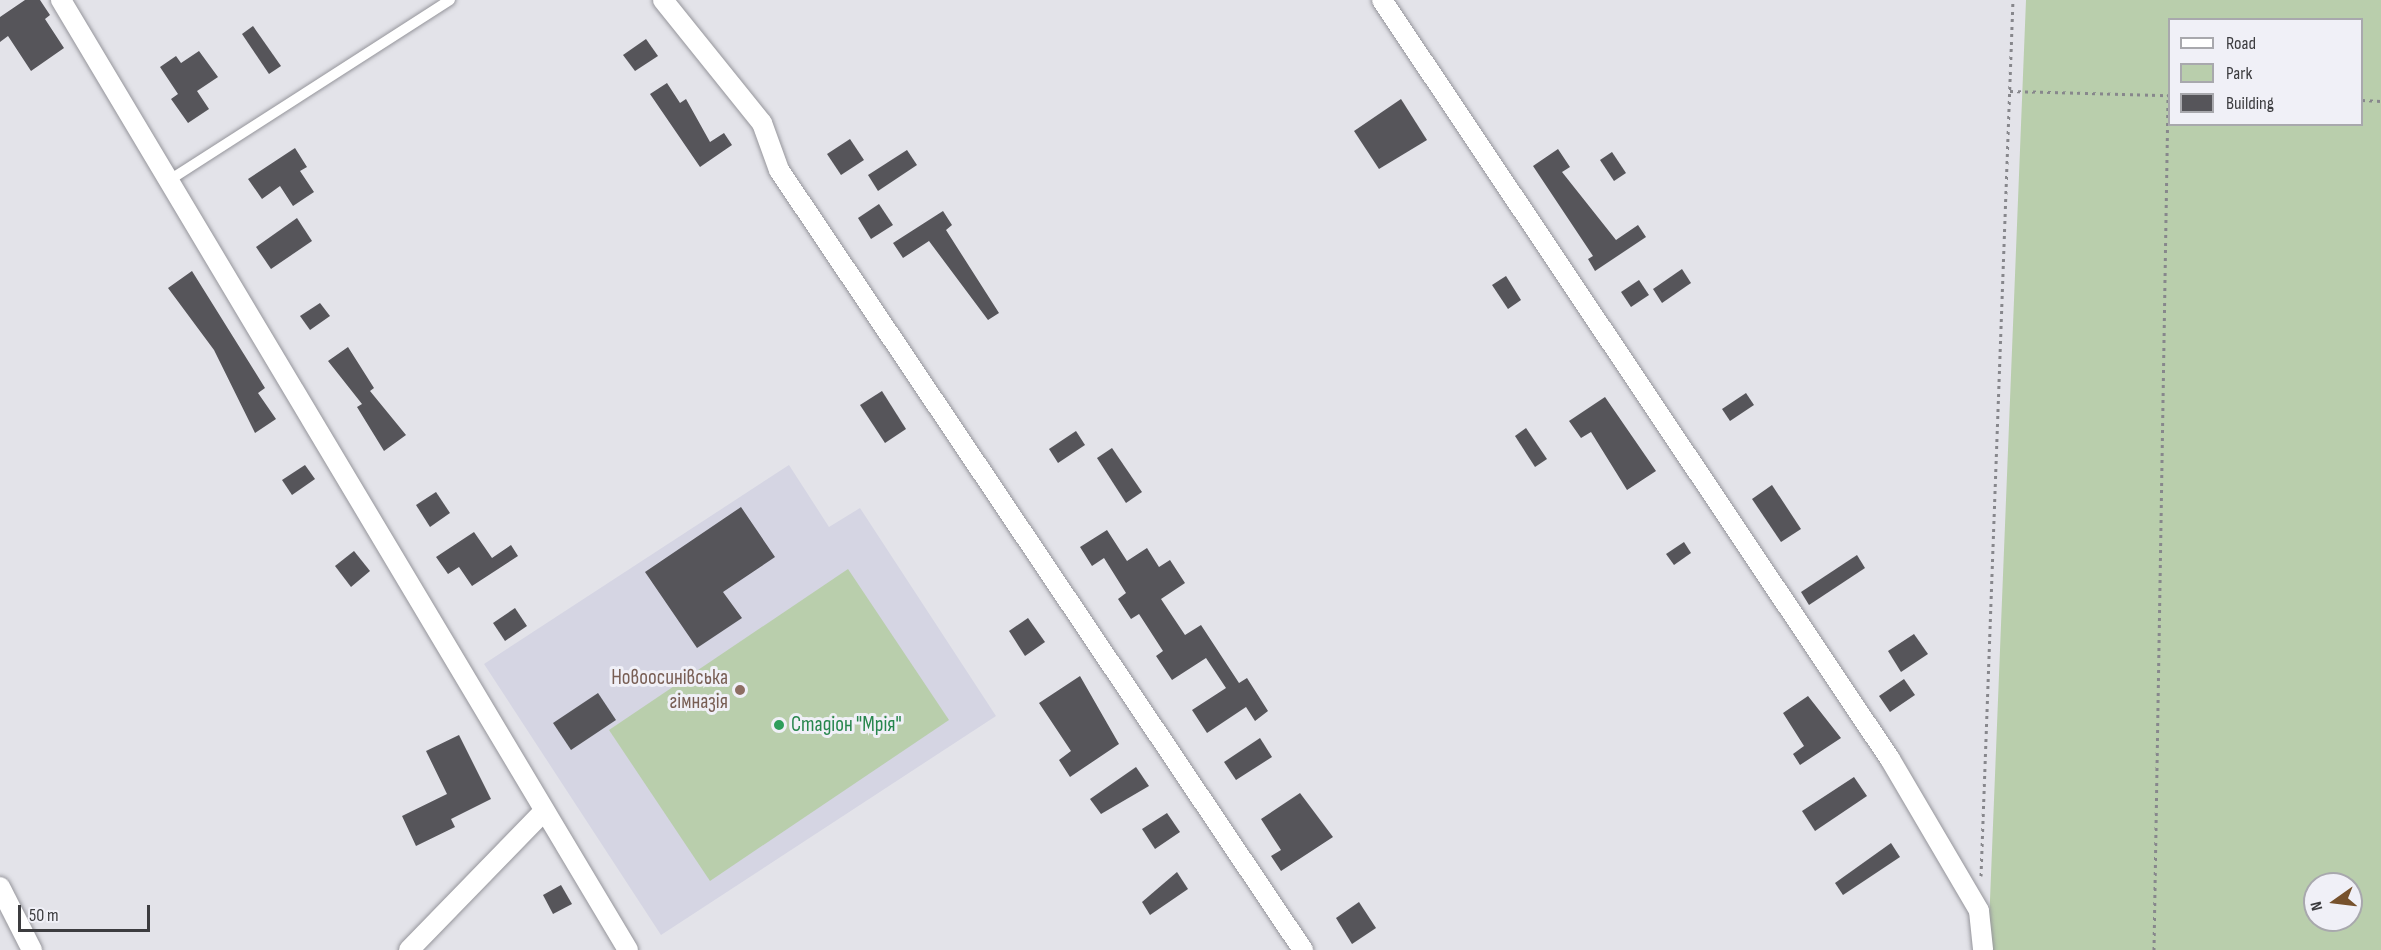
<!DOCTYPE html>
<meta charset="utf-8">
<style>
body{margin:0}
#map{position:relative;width:2381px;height:950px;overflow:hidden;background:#e3e3e9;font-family:"Sofia Sans Condensed",sans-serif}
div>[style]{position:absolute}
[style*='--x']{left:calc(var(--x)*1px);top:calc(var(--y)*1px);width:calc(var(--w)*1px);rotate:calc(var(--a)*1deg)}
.built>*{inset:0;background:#d5d5e3}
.green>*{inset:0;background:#b9ceac}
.building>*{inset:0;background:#56555a}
.path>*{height:3px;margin-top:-1.5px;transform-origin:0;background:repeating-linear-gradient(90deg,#87878c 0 3px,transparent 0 7.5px)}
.roads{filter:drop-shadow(0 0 2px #95959b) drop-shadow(0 0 2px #95959b)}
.lane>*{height:10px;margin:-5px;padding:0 5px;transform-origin:5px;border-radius:5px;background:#fff}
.street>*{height:20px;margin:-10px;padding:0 10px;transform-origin:10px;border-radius:10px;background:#fff}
.dots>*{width:16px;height:16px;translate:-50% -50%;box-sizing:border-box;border:3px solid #f0f0f7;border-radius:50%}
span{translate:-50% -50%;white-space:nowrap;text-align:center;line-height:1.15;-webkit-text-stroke:6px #f0f0f7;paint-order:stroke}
.education-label{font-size:21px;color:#785e54}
.right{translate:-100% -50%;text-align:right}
.leisure-label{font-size:21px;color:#27864d}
.left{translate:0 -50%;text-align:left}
.legend{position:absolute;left:2168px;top:18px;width:195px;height:108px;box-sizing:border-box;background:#f0f0f7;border:2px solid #a8a8ad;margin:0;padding:8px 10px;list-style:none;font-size:18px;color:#3c3c3f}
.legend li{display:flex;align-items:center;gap:12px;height:30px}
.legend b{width:30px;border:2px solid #a8a8ad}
.north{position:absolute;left:2303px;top:872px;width:60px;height:60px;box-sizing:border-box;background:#f0f0f7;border:2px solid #a8a8ad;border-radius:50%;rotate:256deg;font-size:16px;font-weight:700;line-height:24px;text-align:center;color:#3c3c3f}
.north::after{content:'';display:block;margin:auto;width:21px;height:27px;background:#77522d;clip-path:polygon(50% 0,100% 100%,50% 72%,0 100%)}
.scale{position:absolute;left:18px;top:905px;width:132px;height:27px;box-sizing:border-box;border:3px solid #3c3c3f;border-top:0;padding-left:8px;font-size:18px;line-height:21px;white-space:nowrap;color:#3c3c3f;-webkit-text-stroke:4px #f0f0f7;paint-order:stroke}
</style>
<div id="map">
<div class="built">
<i style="clip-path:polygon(789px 465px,829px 527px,860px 508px,996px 716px,661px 935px,484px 664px)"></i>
</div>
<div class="green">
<i style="clip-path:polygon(evenodd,2026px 0,2381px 0,2381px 950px,1988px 950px,2026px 0,2170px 20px,2362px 20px,2362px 124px,2170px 124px,2170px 20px,2026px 0,2315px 884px,2351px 884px,2351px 920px,2315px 920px,2315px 884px)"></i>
<i style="clip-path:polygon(848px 569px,949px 720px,710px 881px,609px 730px)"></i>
</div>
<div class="building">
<i style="clip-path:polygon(25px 0,40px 0,50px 15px,45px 19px,64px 48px,31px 71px,8px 36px,0 42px,0 17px)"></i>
<i style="clip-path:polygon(253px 26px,281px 66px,269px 74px,242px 34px)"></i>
<i style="clip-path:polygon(646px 39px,658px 56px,635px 71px,623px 55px)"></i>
<i style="clip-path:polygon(199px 51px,218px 77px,197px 91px,209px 109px,188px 123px,171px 99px,178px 94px,160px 67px,176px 56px,181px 63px)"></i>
<i style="clip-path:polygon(667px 83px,680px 103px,686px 99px,710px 142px,724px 133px,732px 145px,700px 167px,650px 94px)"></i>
<i style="clip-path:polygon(1401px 99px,1427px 140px,1379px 169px,1354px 131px)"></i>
<i style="clip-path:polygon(850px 139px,864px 160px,841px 175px,827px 154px)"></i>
<i style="clip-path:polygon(295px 148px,307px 167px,300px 171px,314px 192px,293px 206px,280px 186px,262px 199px,248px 179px)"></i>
<i style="clip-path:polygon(1558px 149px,1570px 167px,1562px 172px,1616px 240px,1638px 225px,1646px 237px,1595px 271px,1588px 259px,1593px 256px,1533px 166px)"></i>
<i style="clip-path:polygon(907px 150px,917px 165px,878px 191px,868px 175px)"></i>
<i style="clip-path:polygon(1612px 152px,1626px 173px,1614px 181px,1600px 160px)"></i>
<i style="clip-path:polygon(879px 204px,893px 225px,871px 239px,858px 218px)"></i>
<i style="clip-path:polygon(943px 211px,952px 225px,946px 230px,999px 313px,988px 320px,929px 241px,903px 258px,893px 243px)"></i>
<i style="clip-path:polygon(297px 218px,312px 241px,271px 269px,256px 247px)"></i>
<i style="clip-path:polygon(1682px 269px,1691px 283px,1662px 303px,1653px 289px)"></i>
<i style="clip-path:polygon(192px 271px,265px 388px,258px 393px,276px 419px,255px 433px,214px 350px,168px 288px)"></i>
<i style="clip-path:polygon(1506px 276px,1521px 300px,1508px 309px,1492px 285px)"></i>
<i style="clip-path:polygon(1639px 280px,1649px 295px,1631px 307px,1621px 292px)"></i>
<i style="clip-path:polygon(320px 303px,330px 316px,310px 330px,300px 316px)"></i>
<i style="clip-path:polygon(348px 347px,374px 388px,370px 391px,406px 435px,384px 451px,357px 407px,362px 404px,328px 361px)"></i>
<i style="clip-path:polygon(882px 391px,906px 429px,885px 443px,860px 405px)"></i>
<i style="clip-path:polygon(1746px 393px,1754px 405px,1730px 421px,1722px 409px)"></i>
<i style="clip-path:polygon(1605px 397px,1656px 471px,1627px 490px,1591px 432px,1581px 438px,1569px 421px)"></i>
<i style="clip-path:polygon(1526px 428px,1547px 459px,1535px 467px,1515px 436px)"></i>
<i style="clip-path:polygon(1076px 431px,1085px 445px,1058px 463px,1049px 449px)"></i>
<i style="clip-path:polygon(1112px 448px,1142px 492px,1126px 503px,1097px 458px)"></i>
<i style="clip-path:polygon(305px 465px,315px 479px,292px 495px,282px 480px)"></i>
<i style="clip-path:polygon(1772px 485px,1801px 529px,1781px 542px,1752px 499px)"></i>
<i style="clip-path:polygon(436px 492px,450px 513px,430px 527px,416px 505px)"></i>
<i style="clip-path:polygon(741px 507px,775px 557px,723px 592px,742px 618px,697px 648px,645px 572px)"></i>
<i style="clip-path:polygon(1107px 530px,1127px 561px,1147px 548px,1159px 567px,1170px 560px,1185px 583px,1161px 599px,1185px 635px,1201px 625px,1239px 683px,1247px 678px,1268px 711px,1255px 721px,1246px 707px,1207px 733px,1192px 710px,1226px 688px,1206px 658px,1172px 680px,1156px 656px,1163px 651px,1139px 614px,1131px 619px,1118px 599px,1126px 593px,1104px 558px,1092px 566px,1080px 547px)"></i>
<i style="clip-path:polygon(474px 532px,492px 558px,511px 545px,518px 556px,472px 586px,459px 567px,448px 574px,436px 557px)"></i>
<i style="clip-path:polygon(1684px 542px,1691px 553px,1674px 565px,1666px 554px)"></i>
<i style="clip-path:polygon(354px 551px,370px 571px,351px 587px,335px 566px)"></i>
<i style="clip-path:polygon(1857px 555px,1865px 568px,1809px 605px,1801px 592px)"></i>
<i style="clip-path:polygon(515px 608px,527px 626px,505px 641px,493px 623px)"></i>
<i style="clip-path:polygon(1028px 618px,1045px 642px,1025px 656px,1009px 631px)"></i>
<i style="clip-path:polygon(1914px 634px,1928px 654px,1901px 672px,1888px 651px)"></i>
<i style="clip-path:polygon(1080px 676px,1119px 744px,1070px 777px,1059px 760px,1071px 751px,1039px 703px)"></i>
<i style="clip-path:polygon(1904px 679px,1915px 695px,1890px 712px,1879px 696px)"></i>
<i style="clip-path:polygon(598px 693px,616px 720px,571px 750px,553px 723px)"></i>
<i style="clip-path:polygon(1808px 696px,1841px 738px,1800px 765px,1793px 754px,1804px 746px,1783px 713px)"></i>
<i style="clip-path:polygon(459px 735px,491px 799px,451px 819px,455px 827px,416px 846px,402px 816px,447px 794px,426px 751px)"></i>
<i style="clip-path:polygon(1260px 738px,1272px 757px,1236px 780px,1224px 762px)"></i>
<i style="clip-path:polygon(1136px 767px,1149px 786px,1101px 814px,1090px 799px)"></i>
<i style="clip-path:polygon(1854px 777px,1867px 796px,1815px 831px,1802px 811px)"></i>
<i style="clip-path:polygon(1300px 793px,1333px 837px,1281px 871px,1271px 856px,1281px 850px,1261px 819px)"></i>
<i style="clip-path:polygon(1167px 813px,1180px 832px,1155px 849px,1142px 829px)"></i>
<i style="clip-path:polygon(1891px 843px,1900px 857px,1843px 895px,1835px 883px)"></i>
<i style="clip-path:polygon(1177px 872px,1188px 889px,1150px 915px,1142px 902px)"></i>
<i style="clip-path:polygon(561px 885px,572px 904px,553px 914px,543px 895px)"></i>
<i style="clip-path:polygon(1359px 902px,1376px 928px,1352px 944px,1336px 918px)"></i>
</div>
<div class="path">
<i style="--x:2010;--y:91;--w:158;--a:1.5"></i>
<i style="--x:2362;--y:100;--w:19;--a:3"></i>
<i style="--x:1981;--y:876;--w:877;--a:-87.91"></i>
<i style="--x:2154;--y:950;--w:855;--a:-89.06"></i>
</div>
<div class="roads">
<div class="lane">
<i style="--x:168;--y:181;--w:335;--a:-32.7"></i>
</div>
<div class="street">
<i style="--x:61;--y:0;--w:1106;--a:59.17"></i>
<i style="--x:663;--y:0;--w:158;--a:51.2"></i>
<i style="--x:762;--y:123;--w:50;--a:70.1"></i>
<i style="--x:779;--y:170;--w:940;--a:56.11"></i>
<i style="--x:1382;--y:0;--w:913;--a:56.21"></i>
<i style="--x:1890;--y:759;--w:176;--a:59.6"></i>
<i style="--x:1979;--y:911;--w:39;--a:84"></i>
<i style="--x:0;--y:887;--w:71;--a:63.1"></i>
<i style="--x:409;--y:950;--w:191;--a:-45.8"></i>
</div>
</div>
<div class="dots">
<i style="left:740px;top:690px;background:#8d6e63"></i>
<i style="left:779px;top:725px;background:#2e9e5b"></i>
</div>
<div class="education-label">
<span class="right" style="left:728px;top:690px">Новоосинівська<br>гімназія</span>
</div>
<div class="leisure-label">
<span class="left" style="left:791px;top:725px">Стадіон "Мрія"</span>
</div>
<ul class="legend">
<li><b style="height:8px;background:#fff"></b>Road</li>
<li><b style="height:16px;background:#b9ceac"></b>Park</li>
<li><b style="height:16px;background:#56555a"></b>Building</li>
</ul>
<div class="north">N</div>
<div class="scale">50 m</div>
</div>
